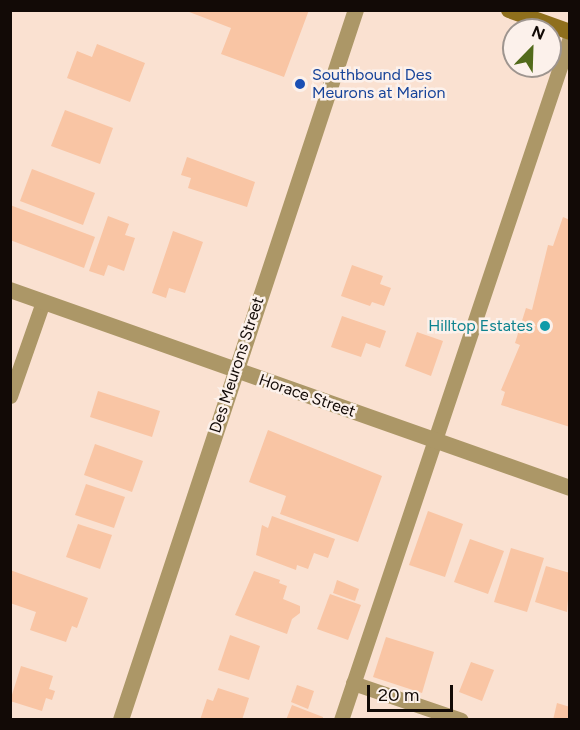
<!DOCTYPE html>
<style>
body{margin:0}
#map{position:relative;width:580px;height:730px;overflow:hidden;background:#fae1d1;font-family:Figtree,sans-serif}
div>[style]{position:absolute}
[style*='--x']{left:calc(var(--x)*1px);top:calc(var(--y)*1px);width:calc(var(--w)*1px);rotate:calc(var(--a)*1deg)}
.building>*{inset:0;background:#f9c5a4}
.service>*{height:15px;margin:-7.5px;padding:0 7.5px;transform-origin:7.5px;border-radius:7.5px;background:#ac9767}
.minor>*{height:16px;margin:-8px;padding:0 8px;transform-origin:8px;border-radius:8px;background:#ac9767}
.tertiary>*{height:16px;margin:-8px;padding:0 8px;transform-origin:8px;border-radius:8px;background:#ac9767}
.secondary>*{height:16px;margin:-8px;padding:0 8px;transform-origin:8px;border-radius:8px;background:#8f6f1c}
.dots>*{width:16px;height:16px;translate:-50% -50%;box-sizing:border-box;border:3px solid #fcf1eb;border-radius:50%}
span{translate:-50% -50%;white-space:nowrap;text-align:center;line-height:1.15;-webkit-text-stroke:5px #fcf1eb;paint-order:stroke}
.transit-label{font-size:16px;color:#164399}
.left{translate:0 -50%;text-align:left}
.culture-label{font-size:16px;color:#0d838f}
.right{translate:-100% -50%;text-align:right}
.street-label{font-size:16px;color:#120a06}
.frame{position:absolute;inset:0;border:12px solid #120a06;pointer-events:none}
.north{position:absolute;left:502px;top:18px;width:60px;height:60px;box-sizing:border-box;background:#fcf1eb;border:2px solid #9e958f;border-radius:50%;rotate:23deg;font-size:16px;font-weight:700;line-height:24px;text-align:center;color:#120a06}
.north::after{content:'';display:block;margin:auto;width:21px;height:27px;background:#526a1a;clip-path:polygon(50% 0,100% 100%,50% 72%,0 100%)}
.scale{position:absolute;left:367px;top:685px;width:86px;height:27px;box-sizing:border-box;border:3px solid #120a06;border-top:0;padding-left:8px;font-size:18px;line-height:21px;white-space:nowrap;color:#120a06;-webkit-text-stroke:4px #fcf1eb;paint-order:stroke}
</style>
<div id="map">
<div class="building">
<i style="clip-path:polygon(184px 10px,309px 10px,284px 77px,221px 54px,231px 28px)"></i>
<i style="clip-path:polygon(97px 44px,145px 63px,130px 102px,67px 78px,77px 51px,92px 57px)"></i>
<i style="clip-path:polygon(65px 110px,113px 128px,100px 164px,51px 146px)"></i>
<i style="clip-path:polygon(187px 157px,255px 182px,247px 207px,188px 188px,191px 178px,181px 175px)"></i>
<i style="clip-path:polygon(32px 169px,95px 193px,83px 225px,20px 201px)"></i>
<i style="clip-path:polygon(10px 205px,95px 237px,84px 268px,10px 240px)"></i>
<i style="clip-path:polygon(108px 216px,129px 224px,125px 235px,135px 238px,124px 271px,108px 265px,104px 276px,89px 271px)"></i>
<i style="clip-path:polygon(563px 217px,570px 220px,570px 427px,501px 405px,505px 392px,501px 390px,520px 345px,515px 343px,526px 308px,532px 310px,548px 245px,553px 246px)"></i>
<i style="clip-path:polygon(173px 231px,203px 242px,185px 293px,169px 288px,166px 298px,152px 293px)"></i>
<i style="clip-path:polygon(352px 265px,383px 276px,380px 284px,391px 288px,384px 306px,372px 302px,370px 306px,341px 296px)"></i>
<i style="clip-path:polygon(342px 316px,386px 331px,380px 348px,366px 343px,361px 357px,331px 347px)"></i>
<i style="clip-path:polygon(417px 332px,443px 341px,431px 376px,405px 366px)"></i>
<i style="clip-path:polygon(98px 391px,160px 411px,152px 437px,90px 417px)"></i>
<i style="clip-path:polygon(268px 430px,382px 476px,358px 542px,280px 514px,286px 496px,249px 482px)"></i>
<i style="clip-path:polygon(95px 444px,143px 461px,132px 492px,84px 475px)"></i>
<i style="clip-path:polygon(86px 484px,125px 497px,114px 528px,75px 515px)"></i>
<i style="clip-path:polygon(428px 511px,463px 524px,445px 577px,409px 565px)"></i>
<i style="clip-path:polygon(272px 516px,335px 539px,328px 558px,314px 553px,308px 569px,297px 565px,296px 570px,256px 555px,262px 525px,268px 528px)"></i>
<i style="clip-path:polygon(78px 524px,112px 535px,100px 569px,66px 557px)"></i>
<i style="clip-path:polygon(470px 539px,504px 551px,488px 594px,454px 582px)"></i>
<i style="clip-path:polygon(511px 548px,544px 558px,527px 612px,494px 602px)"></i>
<i style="clip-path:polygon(546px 566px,570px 573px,567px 612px,535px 602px)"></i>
<i style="clip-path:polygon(10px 570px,88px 598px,77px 628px,72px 626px,66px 642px,30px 630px,36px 612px,10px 603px)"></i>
<i style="clip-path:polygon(254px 571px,280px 580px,279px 583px,287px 586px,283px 599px,300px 606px,300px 613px,292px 619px,287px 634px,235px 615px)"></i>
<i style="clip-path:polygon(337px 580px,359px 589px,355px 601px,333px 593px)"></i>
<i style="clip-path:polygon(330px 594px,361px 605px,348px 640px,317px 629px)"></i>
<i style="clip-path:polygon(230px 635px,260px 646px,249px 680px,218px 670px)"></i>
<i style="clip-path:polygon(386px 637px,434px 652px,422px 693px,373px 677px)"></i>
<i style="clip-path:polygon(471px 662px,494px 670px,482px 701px,459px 692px)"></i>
<i style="clip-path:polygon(21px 666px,53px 676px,49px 689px,55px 691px,52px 700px,46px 698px,42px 711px,10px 701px)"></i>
<i style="clip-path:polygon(297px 685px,314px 691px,308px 709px,291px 702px)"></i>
<i style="clip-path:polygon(218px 688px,249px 698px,242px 720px,200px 720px,207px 699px,213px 701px)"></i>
<i style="clip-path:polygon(557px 703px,570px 707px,570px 720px,553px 720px)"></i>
<i style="clip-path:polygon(292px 705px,323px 717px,323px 720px,286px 720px)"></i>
</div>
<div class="service">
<i style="--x:10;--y:396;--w:100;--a:-70.7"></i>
<i style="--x:353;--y:683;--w:114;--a:18.9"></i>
<i style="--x:341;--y:720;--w:720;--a:-71.46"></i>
</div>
<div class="minor">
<i style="--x:10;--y:290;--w:594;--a:19.47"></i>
</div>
<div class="tertiary">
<i style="--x:121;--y:720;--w:748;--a:-71.69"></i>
</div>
<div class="secondary">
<i style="--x:509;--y:10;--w:65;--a:19.8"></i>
</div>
<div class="dots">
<i style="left:300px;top:84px;background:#1a4fb4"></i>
<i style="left:545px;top:326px;background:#0f9aa8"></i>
</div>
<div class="transit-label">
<span class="left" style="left:312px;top:84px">Southbound Des<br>Meurons at Marion</span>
</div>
<div class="culture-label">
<span class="right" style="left:533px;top:326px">Hilltop Estates</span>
</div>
<div class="street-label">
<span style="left:237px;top:365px;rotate:-72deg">Des Meurons Street</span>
<span style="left:307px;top:396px;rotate:19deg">Horace Street</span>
</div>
<div class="frame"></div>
<div class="north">N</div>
<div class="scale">20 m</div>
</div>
